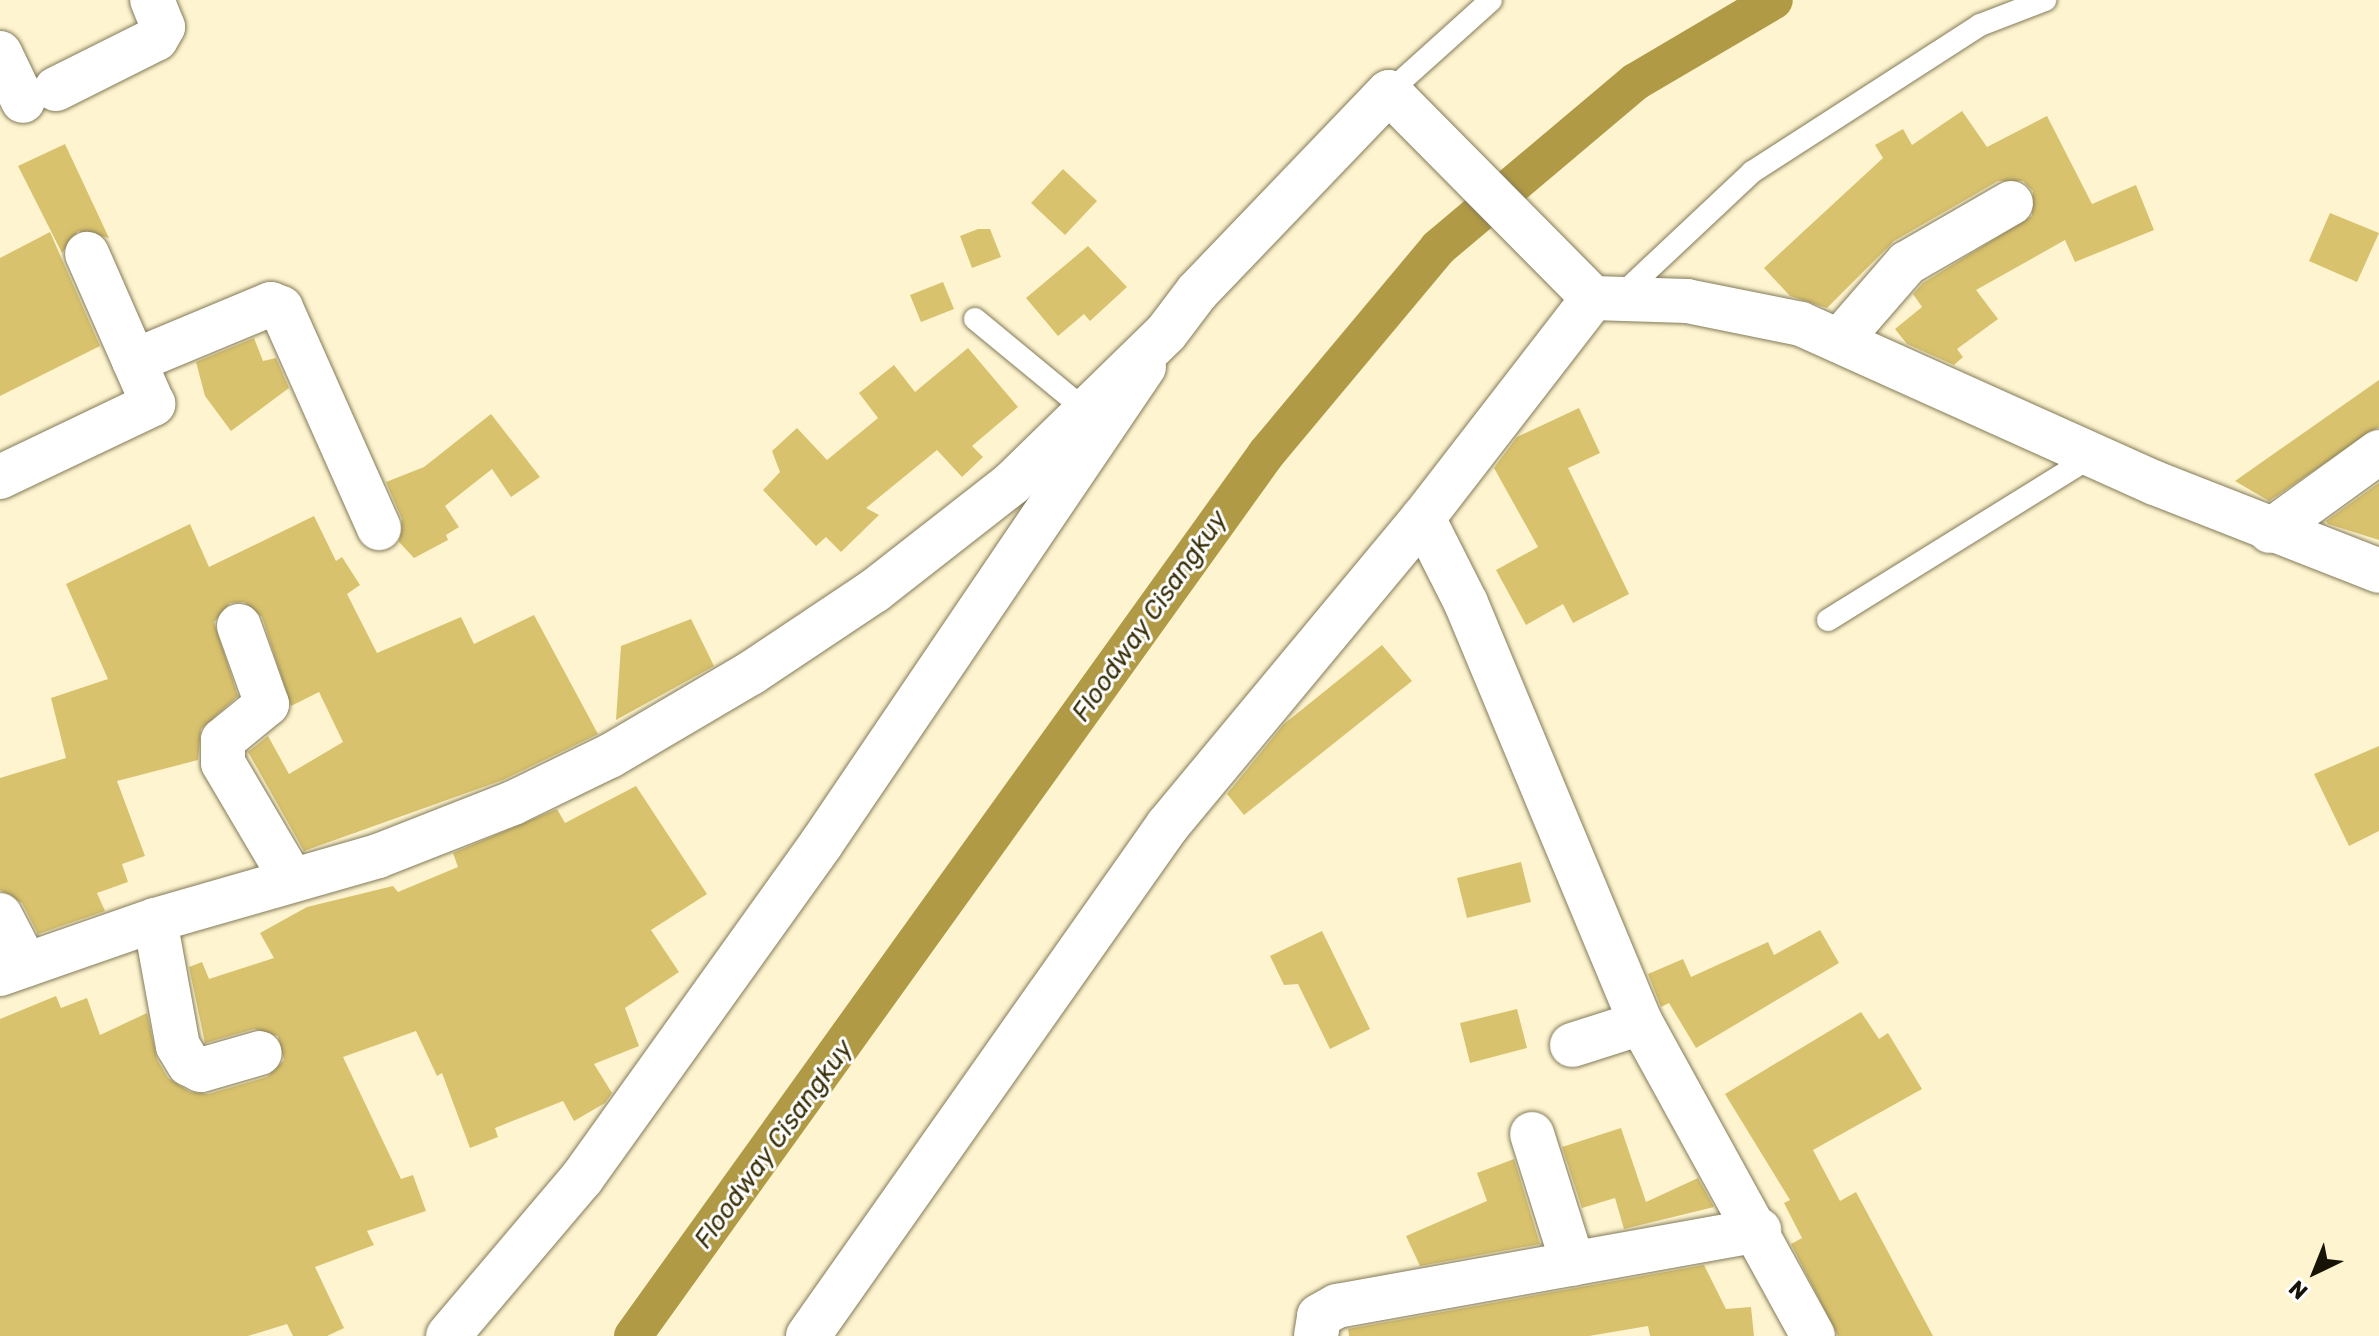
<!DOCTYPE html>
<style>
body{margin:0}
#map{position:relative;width:2379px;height:1336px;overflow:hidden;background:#fef5d0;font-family:Rubik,sans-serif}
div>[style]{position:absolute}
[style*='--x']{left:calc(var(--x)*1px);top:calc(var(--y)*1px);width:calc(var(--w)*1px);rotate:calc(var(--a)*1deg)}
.canal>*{height:38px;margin:-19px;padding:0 19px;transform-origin:19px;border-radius:19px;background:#b09a45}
.building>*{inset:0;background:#d8c26d}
.roads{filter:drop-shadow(0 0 2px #837a59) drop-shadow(0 0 2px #837a59)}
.lane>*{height:22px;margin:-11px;padding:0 11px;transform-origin:11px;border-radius:11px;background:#fff}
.street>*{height:44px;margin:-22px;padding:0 22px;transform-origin:22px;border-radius:22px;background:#fff}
.secondary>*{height:44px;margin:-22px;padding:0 22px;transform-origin:22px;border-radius:22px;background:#fff}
span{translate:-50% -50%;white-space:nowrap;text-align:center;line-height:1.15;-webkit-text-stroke:6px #fff;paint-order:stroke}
.water-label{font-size:26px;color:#3a310b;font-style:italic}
.north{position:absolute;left:2275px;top:1232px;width:80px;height:80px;-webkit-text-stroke:6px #fff;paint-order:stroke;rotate:223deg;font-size:22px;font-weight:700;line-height:32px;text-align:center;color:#171407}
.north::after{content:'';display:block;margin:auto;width:28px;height:36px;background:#171407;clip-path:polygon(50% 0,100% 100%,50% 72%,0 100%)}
</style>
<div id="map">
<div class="canal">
<i style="--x:633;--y:1336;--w:1086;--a:-54.33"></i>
<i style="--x:1266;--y:454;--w:268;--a:-50.1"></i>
<i style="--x:1438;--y:248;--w:258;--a:-40.1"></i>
<i style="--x:1635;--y:82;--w:161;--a:-30.5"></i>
</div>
<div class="building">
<i style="clip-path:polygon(1962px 111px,1987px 147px,2047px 116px,2092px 204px,2136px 185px,2154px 230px,2075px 262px,2065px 240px,1976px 290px,1998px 319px,1957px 349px,1963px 357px,1954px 365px,1907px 344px,1895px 329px,1922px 307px,1913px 294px,1923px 283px,2032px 216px,2033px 191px,2023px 181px,1998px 181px,1894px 241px,1827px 308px,1790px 296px,1764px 268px,1883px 158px,1875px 145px,1903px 129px,1912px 145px)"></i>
<i style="clip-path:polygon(65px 144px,109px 238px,78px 231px,62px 253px,18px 166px)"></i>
<i style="clip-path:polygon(1063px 169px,1097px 201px,1065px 235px,1031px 203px)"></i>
<i style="clip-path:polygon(2330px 213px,2379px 233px,2357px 282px,2309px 261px)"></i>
<i style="clip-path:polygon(978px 229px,990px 229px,1001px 257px,972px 268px,960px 236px)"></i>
<i style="clip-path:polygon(50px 232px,100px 346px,0 396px,0 258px)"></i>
<i style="clip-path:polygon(1088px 246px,1127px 287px,1090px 321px,1084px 314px,1058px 336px,1026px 298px)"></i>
<i style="clip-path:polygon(943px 282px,954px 309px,921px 322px,910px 295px)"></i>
<i style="clip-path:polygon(254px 338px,263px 361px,276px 358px,289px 388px,231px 431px,205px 396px,196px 362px)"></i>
<i style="clip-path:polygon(968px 348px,1018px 407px,972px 446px,983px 457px,962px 477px,937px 450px,866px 508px,879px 515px,841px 552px,826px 537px,816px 546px,763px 490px,780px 472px,772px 451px,797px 428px,827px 460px,878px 418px,859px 393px,894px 365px,915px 392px)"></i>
<i style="clip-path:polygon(2379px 380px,2379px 427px,2269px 501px,2235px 481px)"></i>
<i style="clip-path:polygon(1579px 408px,1600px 453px,1568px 468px,1629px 594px,1573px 623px,1563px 604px,1526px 625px,1496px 570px,1538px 547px,1494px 468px,1517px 437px)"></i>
<i style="clip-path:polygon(491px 414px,540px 477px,511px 497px,492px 469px,445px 506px,459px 527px,446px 535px,448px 540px,414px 558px,399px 542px,402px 519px,386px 482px,424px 467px)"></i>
<i style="clip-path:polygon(2379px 483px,2379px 540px,2328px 524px,2326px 521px)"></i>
<i style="clip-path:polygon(314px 516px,336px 561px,342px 557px,360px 585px,347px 594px,377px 653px,461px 617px,474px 644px,534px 615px,598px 734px,503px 780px,304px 851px,248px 752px,268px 736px,289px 774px,343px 742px,319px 692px,291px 706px,262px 617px,244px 602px,230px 603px,214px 622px,238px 696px,201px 729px,198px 760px,117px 781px,145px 856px,122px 864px,128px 882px,97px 893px,105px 911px,38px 934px,22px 903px,0 890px,0 778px,66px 758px,51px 698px,108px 679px,66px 584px,190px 524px,209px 567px)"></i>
<i style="clip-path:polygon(691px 619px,714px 666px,616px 720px,621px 646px)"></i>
<i style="clip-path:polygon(1382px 645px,1412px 681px,1244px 815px,1227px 794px,1284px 724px)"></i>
<i style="clip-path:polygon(2379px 746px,2379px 831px,2349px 846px,2314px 774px)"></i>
<i style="clip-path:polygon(636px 786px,707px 894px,651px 930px,679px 972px,625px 1008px,639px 1046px,594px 1064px,612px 1093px,605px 1103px,574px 1121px,563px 1101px,495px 1128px,498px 1137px,470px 1148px,442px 1073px,437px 1076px,416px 1031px,343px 1057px,401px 1179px,413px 1175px,426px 1211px,367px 1231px,374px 1245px,315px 1267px,344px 1328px,327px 1336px,293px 1336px,287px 1324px,248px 1336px,0 1336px,0 1019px,56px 996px,61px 1008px,87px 998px,100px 1035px,147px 1013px,157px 1059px,168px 1078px,190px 1092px,208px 1094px,267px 1077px,284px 1060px,278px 1036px,254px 1029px,205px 1043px,189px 967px,202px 962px,209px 979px,274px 958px,260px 933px,307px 907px,393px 886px,398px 892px,458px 867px,453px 853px,557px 809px,565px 823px)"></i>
<i style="clip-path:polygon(1521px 862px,1531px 902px,1467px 918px,1457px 878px)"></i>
<i style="clip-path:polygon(1820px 930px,1839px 963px,1696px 1048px,1669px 1003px,1661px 1007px,1648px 974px,1683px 959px,1691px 977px,1768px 942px,1774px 955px)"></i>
<i style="clip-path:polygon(1322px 931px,1370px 1029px,1330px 1049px,1298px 984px,1284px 985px,1270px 956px)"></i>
<i style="clip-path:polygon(1517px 1009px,1527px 1048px,1470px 1063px,1460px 1023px)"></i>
<i style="clip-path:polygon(1861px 1012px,1879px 1039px,1888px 1033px,1922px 1089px,1813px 1150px,1840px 1201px,1856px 1192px,1933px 1336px,1838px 1336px,1791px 1244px,1802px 1238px,1784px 1203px,1790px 1200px,1725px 1094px)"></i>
<i style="clip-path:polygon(1621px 1128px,1646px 1202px,1698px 1178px,1714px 1207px,1624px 1229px,1615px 1198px,1582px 1208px,1562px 1147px)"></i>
<i style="clip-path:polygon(1514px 1159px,1540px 1244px,1420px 1266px,1406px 1236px,1487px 1201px,1477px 1173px)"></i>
<i style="clip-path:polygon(1704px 1265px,1726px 1309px,1751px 1307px,1754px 1336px,1650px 1336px,1648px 1326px,1589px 1336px,1349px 1336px,1348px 1329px)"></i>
</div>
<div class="roads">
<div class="lane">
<i style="--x:1389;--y:92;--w:137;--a:-42"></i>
<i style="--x:1618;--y:298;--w:184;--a:-43.2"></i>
<i style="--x:1752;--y:172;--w:271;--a:-32.8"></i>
<i style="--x:1980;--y:25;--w:70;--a:-21"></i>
<i style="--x:975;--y:319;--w:146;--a:39.5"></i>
<i style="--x:1828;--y:620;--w:313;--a:-31.8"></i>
</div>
<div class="street">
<i style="--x:0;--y:53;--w:53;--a:64.4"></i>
<i style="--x:56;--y:89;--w:112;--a:-26.6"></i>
<i style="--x:156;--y:39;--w:14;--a:-60"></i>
<i style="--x:163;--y:27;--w:29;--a:-112"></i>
<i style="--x:1840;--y:340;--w:102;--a:-49"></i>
<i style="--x:1907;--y:263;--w:120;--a:-30"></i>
<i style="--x:134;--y:361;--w:148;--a:-22.6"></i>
<i style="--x:271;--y:304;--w:11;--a:22"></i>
<i style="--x:281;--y:308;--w:241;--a:66"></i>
<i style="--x:0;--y:477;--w:170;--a:-25.5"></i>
<i style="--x:153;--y:404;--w:164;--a:-113.7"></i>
<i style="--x:1423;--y:518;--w:95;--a:63.2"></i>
<i style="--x:1466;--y:603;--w:455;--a:67.4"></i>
<i style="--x:1641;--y:1023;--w:357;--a:61.2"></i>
<i style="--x:2270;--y:531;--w:135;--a:-35.9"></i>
<i style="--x:239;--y:626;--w:83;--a:70.3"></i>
<i style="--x:267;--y:704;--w:57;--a:140.7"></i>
<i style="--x:223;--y:740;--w:23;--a:90"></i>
<i style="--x:223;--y:763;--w:136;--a:59.5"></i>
<i style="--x:0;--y:915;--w:56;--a:62.5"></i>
<i style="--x:155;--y:920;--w:128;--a:79.7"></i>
<i style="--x:178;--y:1046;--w:21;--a:59"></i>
<i style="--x:189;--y:1064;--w:13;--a:27"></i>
<i style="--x:201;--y:1070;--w:61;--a:-16.1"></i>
<i style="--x:1572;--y:1045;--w:72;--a:-17.7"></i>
<i style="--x:1532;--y:1134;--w:136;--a:72.5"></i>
<i style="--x:448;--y:1336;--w:207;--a:-49.7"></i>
<i style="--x:582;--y:1178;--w:411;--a:-54.4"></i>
<i style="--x:821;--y:844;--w:576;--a:-55.9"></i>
<i style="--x:808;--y:1336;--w:625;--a:-54.84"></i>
<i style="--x:1168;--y:825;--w:399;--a:-50.3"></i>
<i style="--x:1423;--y:518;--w:278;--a:-52.3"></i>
<i style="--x:1316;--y:1336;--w:20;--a:-81"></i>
<i style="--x:1319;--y:1316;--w:21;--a:-29"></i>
<i style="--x:1337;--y:1306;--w:429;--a:-10.2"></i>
</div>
<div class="secondary">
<i style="--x:0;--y:974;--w:164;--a:-19.2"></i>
<i style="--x:155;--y:920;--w:232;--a:-16"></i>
<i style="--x:378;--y:856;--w:145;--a:-21.4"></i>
<i style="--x:513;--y:803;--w:108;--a:-25.9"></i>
<i style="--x:610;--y:756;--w:164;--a:-30.5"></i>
<i style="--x:751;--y:673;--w:148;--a:-33.7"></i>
<i style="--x:874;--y:591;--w:174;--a:-38"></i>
<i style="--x:1011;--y:484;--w:216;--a:-44.3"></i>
<i style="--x:1166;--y:333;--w:51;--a:-52.9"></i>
<i style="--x:1197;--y:292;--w:277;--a:-46.2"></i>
<i style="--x:1389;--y:92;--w:290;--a:45.3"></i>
<i style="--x:1593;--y:298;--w:94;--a:1.8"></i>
<i style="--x:1687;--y:301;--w:116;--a:11.4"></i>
<i style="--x:1801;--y:324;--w:388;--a:24.2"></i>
<i style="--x:2155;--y:483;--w:241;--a:21.4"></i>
</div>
</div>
<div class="water-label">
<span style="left:1150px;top:616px;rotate:-55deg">Floodway Cisangkuy</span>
<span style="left:774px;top:1144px;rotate:-54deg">Floodway Cisangkuy</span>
</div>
<div class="north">N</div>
</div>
